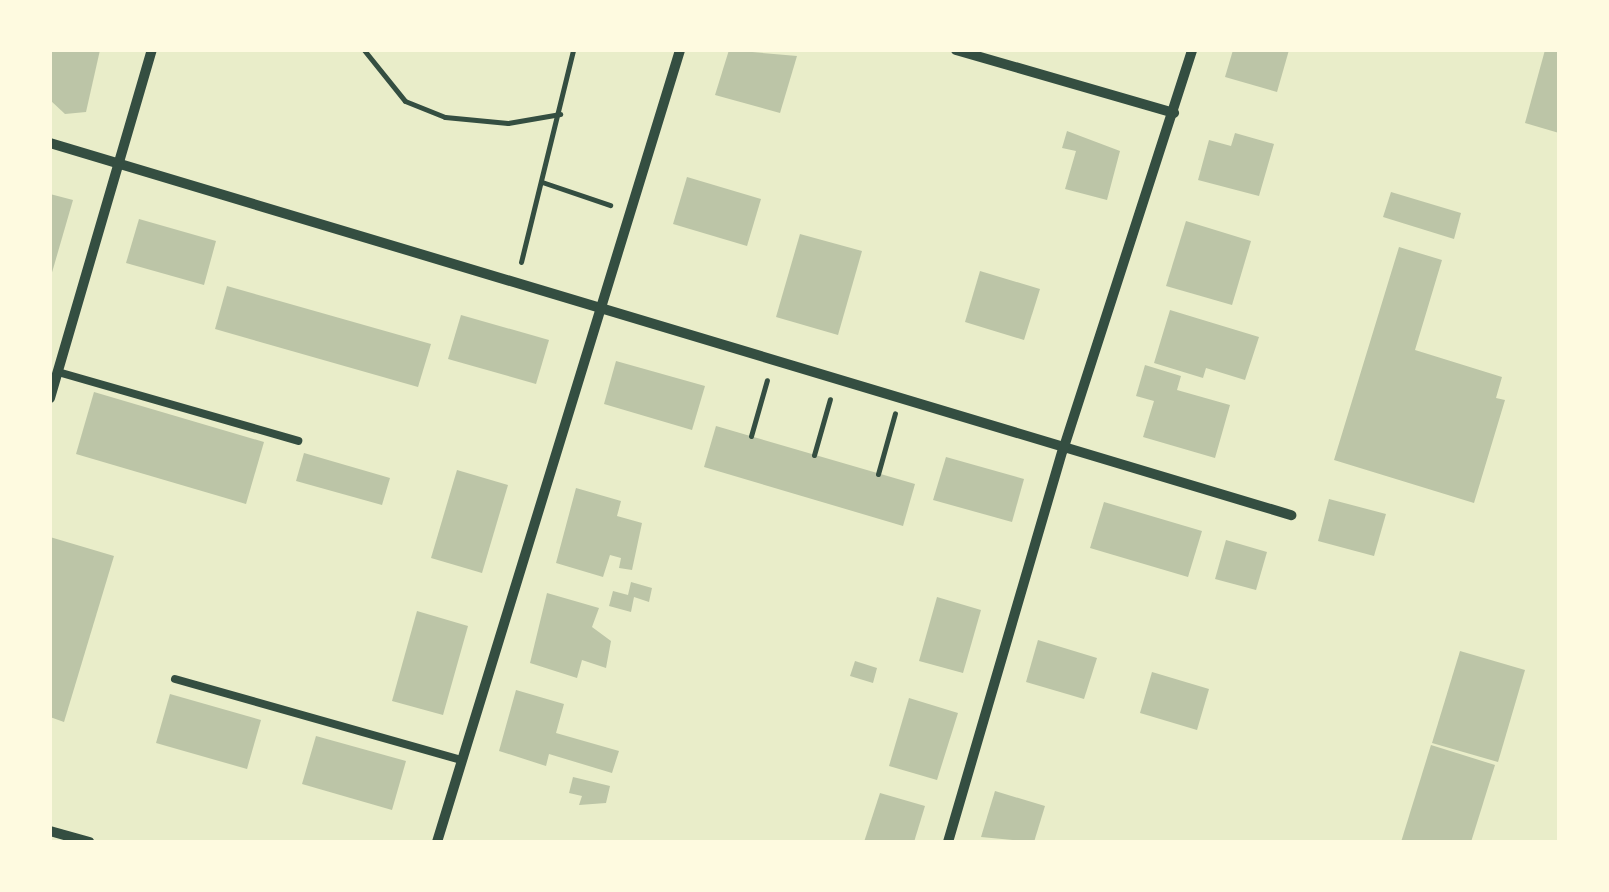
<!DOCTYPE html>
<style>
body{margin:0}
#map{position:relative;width:1609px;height:892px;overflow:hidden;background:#e9edc9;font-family:"Roboto Condensed",sans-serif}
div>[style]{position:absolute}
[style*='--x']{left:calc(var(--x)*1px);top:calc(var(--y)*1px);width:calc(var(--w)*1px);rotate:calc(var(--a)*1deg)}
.building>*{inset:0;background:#bcc5a7}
.path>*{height:5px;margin:-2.5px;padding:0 2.5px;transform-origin:2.5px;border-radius:2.5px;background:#344e41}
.service>*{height:8px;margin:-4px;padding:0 4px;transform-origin:4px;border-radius:4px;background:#344e41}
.minor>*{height:10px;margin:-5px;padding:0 5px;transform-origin:5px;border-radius:5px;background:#344e41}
span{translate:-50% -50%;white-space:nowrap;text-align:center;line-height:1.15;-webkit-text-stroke:8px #fefae0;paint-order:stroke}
.frame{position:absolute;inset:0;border:52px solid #fefae0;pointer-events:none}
</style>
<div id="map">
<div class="building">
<i style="clip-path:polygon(50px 50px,100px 50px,86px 112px,65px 114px,50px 100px)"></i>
<i style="clip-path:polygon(729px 50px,797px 56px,780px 113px,715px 95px)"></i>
<i style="clip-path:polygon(1233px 50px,1289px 50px,1277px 92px,1225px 77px)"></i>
<i style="clip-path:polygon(1545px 50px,1559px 50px,1559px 133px,1525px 123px)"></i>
<i style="clip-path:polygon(1067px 131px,1120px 151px,1107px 200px,1065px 189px,1076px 151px,1062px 148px)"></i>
<i style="clip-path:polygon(1235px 133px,1274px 144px,1259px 196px,1198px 180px,1209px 140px,1231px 146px)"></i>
<i style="clip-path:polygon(687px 177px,761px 199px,747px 246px,673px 224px)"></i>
<i style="clip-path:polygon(1391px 192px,1461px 213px,1454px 239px,1383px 217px)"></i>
<i style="clip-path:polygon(50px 194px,73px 200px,51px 276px,50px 276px)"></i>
<i style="clip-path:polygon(139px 219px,216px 241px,204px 285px,126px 263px)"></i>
<i style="clip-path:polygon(1186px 221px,1251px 241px,1232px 305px,1166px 286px)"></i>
<i style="clip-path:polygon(800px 234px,862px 251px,838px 335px,776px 317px)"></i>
<i style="clip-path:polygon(1399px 247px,1442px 260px,1415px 350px,1502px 377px,1496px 398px,1505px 400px,1474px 503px,1334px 460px)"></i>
<i style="clip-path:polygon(980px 271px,1040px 289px,1024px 340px,965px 322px)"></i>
<i style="clip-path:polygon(227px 286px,431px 344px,418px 387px,215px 329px)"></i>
<i style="clip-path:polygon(1170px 310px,1259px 337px,1245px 380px,1206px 368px,1203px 378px,1154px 363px)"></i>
<i style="clip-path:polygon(461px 315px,549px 340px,536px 384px,448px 359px)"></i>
<i style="clip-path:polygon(616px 361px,705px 386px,692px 430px,604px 404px)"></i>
<i style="clip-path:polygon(1145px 365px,1181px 376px,1177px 390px,1230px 405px,1215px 458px,1143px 437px,1154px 401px,1136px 396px)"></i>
<i style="clip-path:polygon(94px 392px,264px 442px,246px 504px,76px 454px)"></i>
<i style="clip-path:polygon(716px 426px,915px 484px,903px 526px,704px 467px)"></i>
<i style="clip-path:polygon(304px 453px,390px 478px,382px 505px,296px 481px)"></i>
<i style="clip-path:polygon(946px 457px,1024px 479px,1012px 522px,933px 500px)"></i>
<i style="clip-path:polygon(457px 470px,508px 485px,482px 573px,431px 558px)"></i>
<i style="clip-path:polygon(576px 488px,621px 501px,617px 516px,642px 523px,632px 570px,619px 568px,621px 558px,610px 555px,603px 577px,556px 563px)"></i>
<i style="clip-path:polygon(1329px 499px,1386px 514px,1374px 556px,1318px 541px)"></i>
<i style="clip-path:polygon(1104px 502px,1202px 531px,1188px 577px,1090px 548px)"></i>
<i style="clip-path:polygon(50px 537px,114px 556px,64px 722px,50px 717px)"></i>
<i style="clip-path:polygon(1226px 540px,1267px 552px,1256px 590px,1215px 579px)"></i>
<i style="clip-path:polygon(631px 582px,652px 588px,649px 602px,634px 597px,631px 612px,609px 606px,613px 591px,628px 595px)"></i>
<i style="clip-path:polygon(547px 593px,599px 608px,592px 627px,611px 641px,606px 668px,582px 660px,577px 678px,530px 663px)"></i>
<i style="clip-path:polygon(937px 597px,981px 610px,963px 673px,919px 661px)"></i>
<i style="clip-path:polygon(417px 611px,468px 626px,443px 715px,392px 701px)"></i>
<i style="clip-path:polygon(1038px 640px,1097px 658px,1084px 699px,1026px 682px)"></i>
<i style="clip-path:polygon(1460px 651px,1525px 670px,1498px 762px,1432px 743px)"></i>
<i style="clip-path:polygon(855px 661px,877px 668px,873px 683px,850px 676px)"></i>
<i style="clip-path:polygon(1152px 672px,1209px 689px,1197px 730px,1140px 713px)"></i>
<i style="clip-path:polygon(516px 690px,564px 704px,556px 733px,619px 751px,612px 773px,549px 754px,546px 766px,499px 751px)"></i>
<i style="clip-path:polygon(170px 694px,261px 720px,247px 769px,156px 743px)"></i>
<i style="clip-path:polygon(909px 698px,958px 713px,937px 780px,889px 766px)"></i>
<i style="clip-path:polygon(316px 736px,406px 761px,392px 810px,302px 784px)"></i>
<i style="clip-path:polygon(1431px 745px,1495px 765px,1471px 842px,1401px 842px)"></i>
<i style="clip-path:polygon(573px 777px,610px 786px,606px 803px,579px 805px,582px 796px,569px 793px)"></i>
<i style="clip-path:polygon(995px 791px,1045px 806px,1034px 842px,981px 837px)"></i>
<i style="clip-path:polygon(880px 793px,925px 806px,914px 842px,864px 842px)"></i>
</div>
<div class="path">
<i style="--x:364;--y:50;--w:65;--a:51.2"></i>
<i style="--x:405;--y:101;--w:43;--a:21.8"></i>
<i style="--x:445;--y:117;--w:63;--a:5.4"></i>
<i style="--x:508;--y:123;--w:53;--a:-9.8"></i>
<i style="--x:542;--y:182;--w:72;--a:18.7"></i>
<i style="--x:521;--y:262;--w:218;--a:-76.2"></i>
<i style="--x:751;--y:436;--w:58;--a:-74.1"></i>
<i style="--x:814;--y:455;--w:58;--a:-74.1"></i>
<i style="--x:878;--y:474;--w:63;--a:-74.4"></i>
</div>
<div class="service">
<i style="--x:58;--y:372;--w:250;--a:16"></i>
<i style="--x:175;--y:679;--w:297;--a:15.8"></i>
</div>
<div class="minor">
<i style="--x:956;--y:50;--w:227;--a:16.1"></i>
<i style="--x:50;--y:143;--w:1296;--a:16.69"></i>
<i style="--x:50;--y:398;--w:363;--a:-73.7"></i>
<i style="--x:50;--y:831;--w:41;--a:15.8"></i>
<i style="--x:437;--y:842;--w:828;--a:-72.94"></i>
<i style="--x:948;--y:842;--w:409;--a:-73.7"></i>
<i style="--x:1063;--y:450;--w:420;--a:-72.1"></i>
</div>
<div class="frame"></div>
</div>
